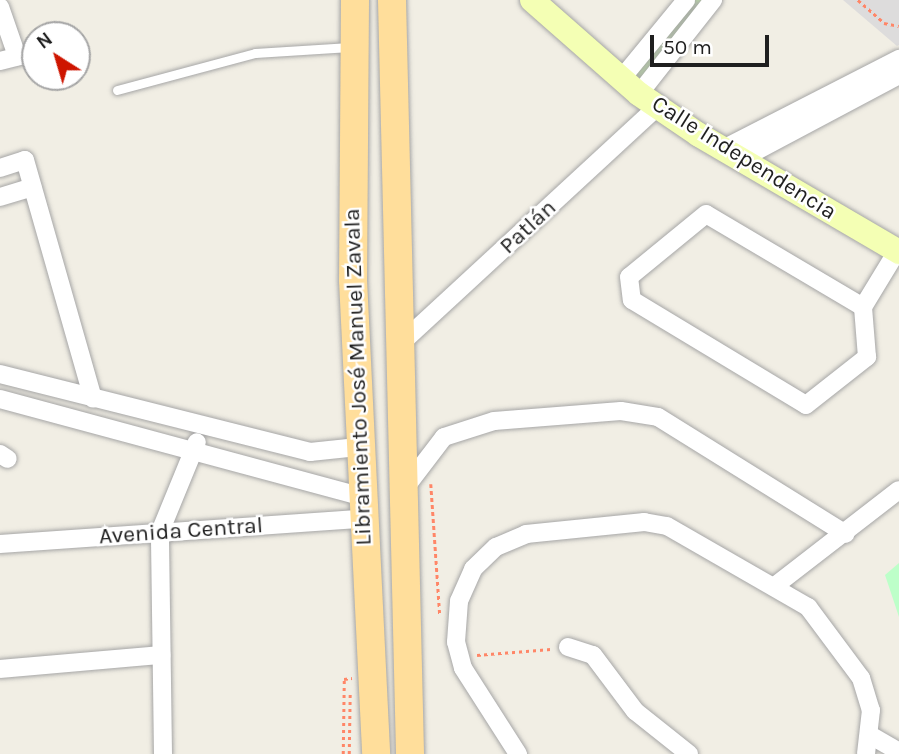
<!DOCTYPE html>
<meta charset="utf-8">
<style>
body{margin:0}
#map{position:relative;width:899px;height:754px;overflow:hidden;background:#f1eee4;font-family:Karla,sans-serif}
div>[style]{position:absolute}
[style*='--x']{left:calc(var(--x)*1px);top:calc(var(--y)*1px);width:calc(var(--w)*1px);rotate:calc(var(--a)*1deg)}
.residential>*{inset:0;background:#dddcdc}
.grass>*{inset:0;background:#c2f0a5}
.park>*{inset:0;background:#bdffc9}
.path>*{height:2.5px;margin-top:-1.25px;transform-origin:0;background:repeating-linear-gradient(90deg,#ff8667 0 3.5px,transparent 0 7px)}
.roads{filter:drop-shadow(0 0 2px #a6a6a6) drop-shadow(0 0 2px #a6a6a6)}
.lane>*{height:9px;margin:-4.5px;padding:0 4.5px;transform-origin:4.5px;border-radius:4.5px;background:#fff}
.street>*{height:18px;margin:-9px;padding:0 9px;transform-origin:9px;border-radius:9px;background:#fff}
.secondary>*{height:24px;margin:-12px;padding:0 12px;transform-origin:12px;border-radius:12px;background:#f4ffb4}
.primary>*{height:28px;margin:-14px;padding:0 14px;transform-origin:14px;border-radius:14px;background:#ffde9b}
span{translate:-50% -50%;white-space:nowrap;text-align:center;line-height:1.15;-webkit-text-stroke:5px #fff;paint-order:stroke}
.street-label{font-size:23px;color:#1f1f1f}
.north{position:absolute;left:21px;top:21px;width:70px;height:70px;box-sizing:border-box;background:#fff;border:2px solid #a5a5a5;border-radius:50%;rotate:323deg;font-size:19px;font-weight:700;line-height:28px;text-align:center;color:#1f1f1f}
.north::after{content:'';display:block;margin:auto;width:24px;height:32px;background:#ce1500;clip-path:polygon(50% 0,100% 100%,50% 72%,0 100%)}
.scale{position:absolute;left:650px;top:35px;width:119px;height:32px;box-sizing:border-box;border:4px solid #1f1f1f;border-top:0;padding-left:9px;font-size:21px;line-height:24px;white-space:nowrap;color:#1f1f1f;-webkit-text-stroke:5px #fff;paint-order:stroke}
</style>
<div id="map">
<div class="residential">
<i style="clip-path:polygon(843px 0,899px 0,899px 45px,897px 46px)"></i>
</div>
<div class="grass">
<i style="clip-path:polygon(686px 0,713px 0,639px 94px,622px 78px)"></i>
</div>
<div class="park">
<i style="clip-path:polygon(899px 563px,899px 617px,885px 575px)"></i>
</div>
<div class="path">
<i style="--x:858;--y:0;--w:35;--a:41"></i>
<i style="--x:884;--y:23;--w:15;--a:11"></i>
<i style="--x:431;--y:484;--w:132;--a:86.1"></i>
<i style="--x:477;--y:655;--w:74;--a:-4.6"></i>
<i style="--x:343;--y:754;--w:75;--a:-89.2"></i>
<i style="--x:344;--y:679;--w:8;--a:-7"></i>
<i style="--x:349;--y:754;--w:62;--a:-89.1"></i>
</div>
<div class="roads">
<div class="lane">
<i style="--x:117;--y:90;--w:143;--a:-15"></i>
<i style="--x:255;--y:53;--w:95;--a:-3.6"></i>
</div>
<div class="street">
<i style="--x:0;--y:7;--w:52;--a:70.9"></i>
<i style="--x:0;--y:61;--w:36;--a:-14"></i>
<i style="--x:622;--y:78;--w:101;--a:-50.6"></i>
<i style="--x:639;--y:94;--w:120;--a:-51.8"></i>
<i style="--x:723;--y:149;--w:198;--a:-27.1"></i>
<i style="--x:741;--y:159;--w:179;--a:-28"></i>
<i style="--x:0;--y:168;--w:26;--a:-18"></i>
<i style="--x:25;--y:160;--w:248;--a:74.1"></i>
<i style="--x:0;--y:197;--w:34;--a:-17"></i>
<i style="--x:863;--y:307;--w:182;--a:-149.4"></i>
<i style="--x:706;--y:214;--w:99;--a:140.7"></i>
<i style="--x:629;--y:277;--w:23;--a:83"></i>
<i style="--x:632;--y:300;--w:203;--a:31.1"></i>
<i style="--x:806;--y:405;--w:78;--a:-38.2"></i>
<i style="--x:867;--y:357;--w:50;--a:-94.6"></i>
<i style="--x:863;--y:307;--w:66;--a:-58.7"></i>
<i style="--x:398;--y:346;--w:354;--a:-42.7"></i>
<i style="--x:0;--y:374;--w:320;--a:14.1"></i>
<i style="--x:310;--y:452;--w:48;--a:-5.9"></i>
<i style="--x:0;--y:399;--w:373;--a:15.1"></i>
<i style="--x:0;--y:454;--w:9;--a:32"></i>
<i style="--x:405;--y:488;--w:64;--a:-52.6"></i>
<i style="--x:444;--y:437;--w:52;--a:-17.7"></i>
<i style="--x:494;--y:421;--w:127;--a:-4.5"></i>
<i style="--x:621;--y:411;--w:37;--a:9"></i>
<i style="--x:658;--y:417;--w:221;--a:31.9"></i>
<i style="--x:0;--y:544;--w:362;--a:-4"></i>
<i style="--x:776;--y:585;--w:155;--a:-37.7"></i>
<i style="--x:568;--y:647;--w:26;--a:18"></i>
<i style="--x:593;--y:655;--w:70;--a:53.1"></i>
<i style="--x:635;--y:711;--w:69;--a:38.5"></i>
<i style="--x:0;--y:669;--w:162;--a:-5"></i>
<i style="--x:870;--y:735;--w:34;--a:30"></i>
<i style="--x:163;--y:754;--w:222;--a:-90.8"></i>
<i style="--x:160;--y:532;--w:97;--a:-67.7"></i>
<i style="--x:518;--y:754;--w:102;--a:-122.6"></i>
<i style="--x:463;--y:668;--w:27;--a:-105"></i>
<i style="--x:456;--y:642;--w:41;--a:-85.8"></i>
<i style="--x:459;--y:601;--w:35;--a:-66"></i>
<i style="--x:473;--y:569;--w:32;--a:-44"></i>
<i style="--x:496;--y:547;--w:33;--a:-23"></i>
<i style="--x:526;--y:534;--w:119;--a:-5.8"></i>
<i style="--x:644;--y:522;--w:23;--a:10"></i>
<i style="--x:667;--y:526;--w:163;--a:29.9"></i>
<i style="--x:808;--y:607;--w:89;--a:53.3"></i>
<i style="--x:861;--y:678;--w:34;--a:73"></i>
<i style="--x:871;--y:710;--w:44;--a:96.5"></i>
</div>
<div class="secondary">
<i style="--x:532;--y:0;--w:142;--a:41.3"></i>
<i style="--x:639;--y:94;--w:73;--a:34.3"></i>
<i style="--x:699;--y:135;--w:232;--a:30.3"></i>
</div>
<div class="primary">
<i style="--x:355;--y:0;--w:280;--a:90.4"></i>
<i style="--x:353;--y:280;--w:475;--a:87.2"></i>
<i style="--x:392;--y:0;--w:754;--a:88.63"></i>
</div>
</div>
<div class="street-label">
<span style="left:744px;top:158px;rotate:32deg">Calle Independencia</span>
<span style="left:528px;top:227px;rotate:-43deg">Patlán</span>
<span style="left:358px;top:377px;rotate:-92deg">Libramiento José Manuel Zavala</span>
<span style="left:181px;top:531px;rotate:-4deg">Avenida Central</span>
</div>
<div class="north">N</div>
<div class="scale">50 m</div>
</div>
